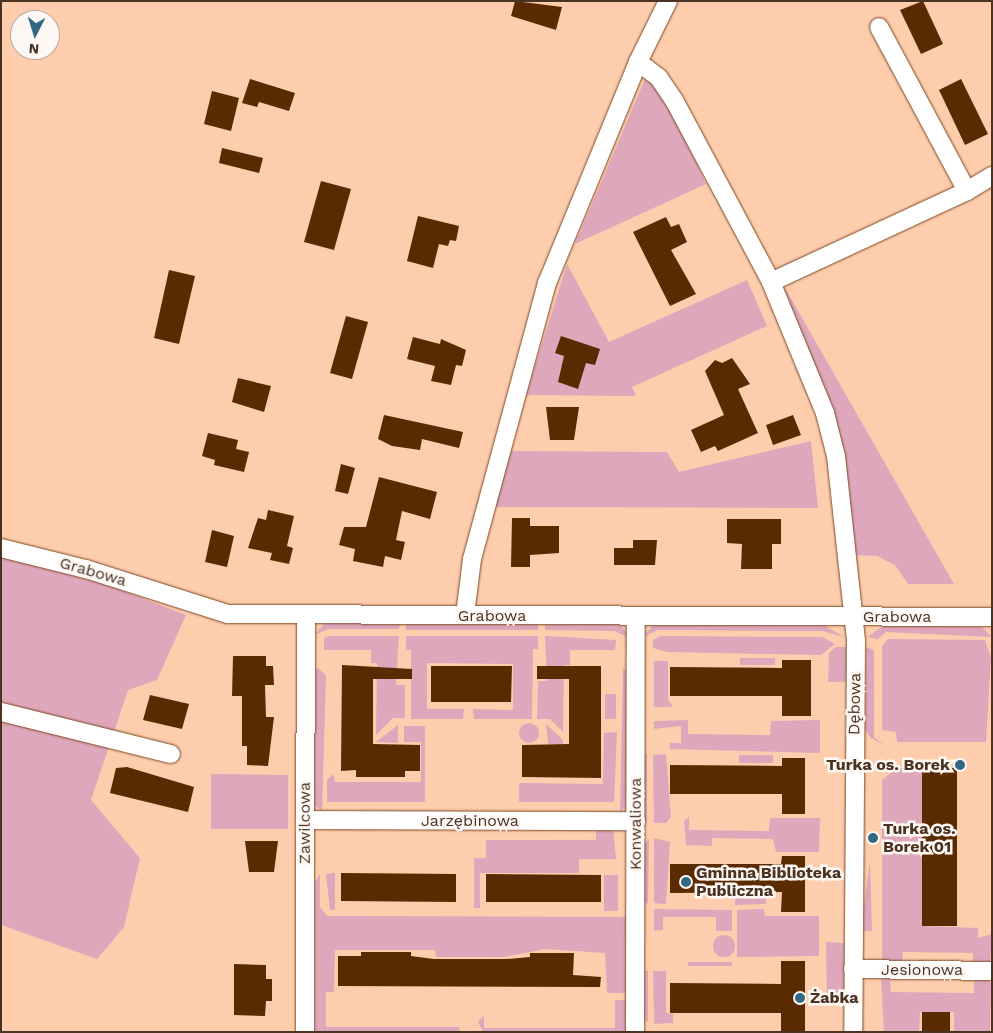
<!DOCTYPE html>
<meta charset="utf-8">
<style>
body{margin:0}
#map{position:relative;width:993px;height:1033px;overflow:hidden;background:#fecdad;font-family:"Work Sans",sans-serif}
div>[style]{position:absolute}
[style*='--x']{left:calc(var(--x)*1px);top:calc(var(--y)*1px);width:calc(var(--w)*1px);rotate:calc(var(--a)*1deg)}
.green>*{inset:0;background:#dfa7bc}
.round{border-radius:50%}
.building>*{inset:0;background:#5a2a00}
.roads{filter:drop-shadow(0 0 1px #7b4721) drop-shadow(0 0 1px #7b4721)}
.street>*{height:18px;margin:-9px;padding:0 9px;transform-origin:9px;border-radius:9px;background:#fff}
.dots>*{width:14px;height:14px;translate:-50% -50%;box-sizing:border-box;border:2px solid #fef8f4;border-radius:50%}
span{translate:-50% -50%;white-space:nowrap;text-align:center;line-height:1.15;-webkit-text-stroke:5px #fef8f4;paint-order:stroke}
.street-label{font-size:16px;color:#4b3323}
.poi-label{font-size:16px;color:#4b3323;font-weight:700}
.right{translate:-100% -50%;text-align:right}
.left{translate:0 -50%;text-align:left}
.frame{position:absolute;inset:0;border:2px solid #4b3323;pointer-events:none}
.north{position:absolute;left:10px;top:10px;width:50px;height:50px;box-sizing:border-box;background:#fef8f4;border:1px solid #b6a9a0;border-radius:50%;rotate:185deg;font-size:14px;font-weight:700;line-height:20px;text-align:center;color:#4b3323}
.north::after{content:'';display:block;margin:auto;width:18px;height:22px;background:#336884;clip-path:polygon(50% 0,100% 100%,50% 72%,0 100%)}
</style>
<div id="map">
<div class="green">
<i style="clip-path:polygon(652px 77px,671px 106px,706px 184px,575px 244px,645px 79px)"></i>
<i style="clip-path:polygon(567px 264px,609px 342px,747px 280px,767px 326px,632px 387px,636px 396px,526px 395px)"></i>
<i style="clip-path:polygon(785px 288px,954px 584px,908px 584px,895px 565px,877px 556px,854px 555px,844px 458px,781px 296px)"></i>
<i style="clip-path:polygon(811px 441px,818px 508px,492px 507px,508px 451px,667px 452px,679px 472px)"></i>
<i style="clip-path:polygon(1px 557px,105px 584px,186px 615px,157px 680px,128px 690px,91px 800px,140px 858px,124px 927px,97px 959px,1px 925px)"></i>
<i style="clip-path:polygon(325px 623px,333px 622px,400px 624px,399px 629px,329px 629px,314px 635px)"></i>
<i style="clip-path:polygon(406px 623px,538px 624px,538px 630px,406px 630px)"></i>
<i style="clip-path:polygon(545px 624px,620px 624px,630px 638px,614px 631px,545px 630px)"></i>
<i style="clip-path:polygon(654px 624px,824px 625px,844px 637px,822px 631px,658px 630px,643px 637px)"></i>
<i style="clip-path:polygon(884px 625px,982px 627px,992px 637px,886px 632px,878px 639px,868px 637px)"></i>
<i style="clip-path:polygon(331px 636px,399px 636px,396px 685px,405px 685px,405px 718px,393px 718px,376px 735px,377px 663px,371px 663px,371px 650px,324px 650px,324px 638px)"></i>
<i style="clip-path:polygon(406px 636px,538px 636px,538px 649px,533px 649px,532px 719px,474px 719px,473px 709px,513px 710px,513px 664px,427px 663px,427px 709px,464px 709px,463px 719px,411px 719px,411px 650px,406px 650px)"></i>
<i style="clip-path:polygon(545px 636px,616px 640px,615px 650px,570px 650px,570px 665px,564px 665px,563px 732px,550px 719px,537px 719px,538px 681px,547px 681px)"></i>
<i style="clip-path:polygon(660px 636px,822px 637px,835px 644px,821px 655px,667px 652px,653px 648px,653px 640px)"></i>
<i style="clip-path:polygon(888px 639px,985px 640px,991px 658px,986px 742px,897px 742px,896px 732px,882px 730px,882px 646px)"></i>
<i style="clip-path:polygon(836px 647px,846px 647px,846px 682px,828px 682px,829px 653px)"></i>
<i style="clip-path:polygon(866px 647px,874px 650px,874px 737px,884px 745px,871px 738px,865px 729px)"></i>
<i style="clip-path:polygon(740px 658px,775px 658px,775px 665px,740px 665px)"></i>
<i style="clip-path:polygon(654px 661px,668px 661px,668px 700px,673px 707px,654px 707px)"></i>
<i style="clip-path:polygon(318px 668px,326px 675px,322px 811px,314px 805px,314px 670px)"></i>
<i style="clip-path:polygon(623px 668px,630px 674px,627px 807px,620px 812px)"></i>
<i style="clip-path:polygon(605px 694px,616px 694px,616px 719px,605px 719px)"></i>
<i style="clip-path:polygon(688px 720px,688px 734px,770px 735px,771px 721px,820px 720px,820px 753px,670px 749px,670px 743px,681px 743px,681px 726px,654px 729px,654px 721px)"></i>
<i class="round" style="left:519px;top:723px;width:20px;height:20px"></i>
<i style="clip-path:polygon(546px 724px,563px 740px,563px 744px,548px 744px)"></i>
<i style="clip-path:polygon(398px 725px,398px 743px,376px 742px)"></i>
<i style="clip-path:polygon(404px 726px,425px 726px,425px 802px,327px 802px,327px 780px,333px 774px,335px 782px,421px 782px,421px 742px,404px 742px)"></i>
<i style="clip-path:polygon(617px 732px,614px 802px,519px 802px,519px 783px,603px 784px,604px 733px)"></i>
<i style="clip-path:polygon(647px 754px,647px 822px,643px 819px,643px 755px)"></i>
<i style="clip-path:polygon(666px 754px,671px 817px,666px 823px,654px 823px,653px 755px)"></i>
<i style="clip-path:polygon(739px 755px,773px 755px,773px 763px,739px 763px)"></i>
<i style="clip-path:polygon(897px 768px,922px 768px,922px 926px,978px 928px,978px 938px,992px 934px,990px 964px,973px 964px,973px 953px,903px 952px,902px 964px,882px 963px,882px 780px)"></i>
<i style="clip-path:polygon(211px 774px,288px 775px,288px 829px,211px 829px)"></i>
<i style="clip-path:polygon(689px 817px,689px 830px,769px 831px,770px 818px,820px 818px,819px 852px,776px 852px,773px 839px,712px 838px,712px 846px,686px 845px,684px 821px)"></i>
<i style="clip-path:polygon(613px 828px,616px 859px,579px 859px,579px 873px,480px 873px,480px 908px,474px 908px,474px 858px,486px 858px,486px 840px,596px 840px,596px 829px)"></i>
<i style="clip-path:polygon(654px 838px,670px 842px,666px 904px,654px 903px)"></i>
<i style="clip-path:polygon(649px 839px,648px 903px,643px 904px,644px 844px)"></i>
<i style="clip-path:polygon(870px 861px,872px 931px,862px 931px,862px 920px)"></i>
<i style="clip-path:polygon(335px 873px,335px 910px,330px 910px,326px 874px)"></i>
<i style="clip-path:polygon(320px 874px,320px 907px,327px 916px,628px 917px,629px 993px,607px 993px,605px 953px,545px 949px,504px 957px,436px 957px,435px 950px,335px 950px,334px 992px,326px 992px,326px 1027px,459px 1027px,460px 1032px,315px 1032px,315px 882px)"></i>
<i style="clip-path:polygon(604px 875px,618px 875px,618px 911px,604px 911px)"></i>
<i style="clip-path:polygon(735px 894px,766px 894px,766px 904px,735px 905px)"></i>
<i style="clip-path:polygon(654px 909px,732px 910px,732px 931px,716px 931px,716px 917px,663px 917px,663px 930px,654px 931px)"></i>
<i style="clip-path:polygon(764px 909px,765px 916px,819px 916px,819px 956px,737px 957px,737px 910px)"></i>
<i class="round" style="left:713px;top:935px;width:22px;height:22px"></i>
<i style="clip-path:polygon(826px 942px,844px 943px,844px 1005px,827px 1005px)"></i>
<i style="clip-path:polygon(688px 962px,732px 962px,732px 966px,688px 966px)"></i>
<i style="clip-path:polygon(642px 971px,648px 971px,648px 1022px,643px 1019px)"></i>
<i style="clip-path:polygon(653px 971px,666px 971px,666px 1013px,673px 1014px,673px 1023px,654px 1024px)"></i>
<i style="clip-path:polygon(890px 977px,891px 992px,974px 993px,974px 981px,985px 978px,991px 983px,990px 1032px,954px 1032px,954px 1012px,920px 1012px,919px 1032px,884px 1032px,881px 979px)"></i>
<i style="clip-path:polygon(615px 1000px,629px 1000px,626px 1032px,483px 1032px,478px 1022px,484px 1015px,484px 1028px,615px 1028px)"></i>
</div>
<div class="building">
<i style="clip-path:polygon(515px 1px,562px 7px,556px 30px,511px 16px)"></i>
<i style="clip-path:polygon(923px 1px,943px 44px,921px 54px,900px 10px)"></i>
<i style="clip-path:polygon(250px 79px,295px 93px,289px 111px,259px 102px,257px 107px,242px 103px)"></i>
<i style="clip-path:polygon(961px 79px,988px 134px,965px 145px,939px 90px)"></i>
<i style="clip-path:polygon(212px 91px,239px 98px,231px 131px,204px 124px)"></i>
<i style="clip-path:polygon(222px 148px,263px 158px,259px 173px,219px 163px)"></i>
<i style="clip-path:polygon(321px 181px,351px 189px,334px 250px,304px 242px)"></i>
<i style="clip-path:polygon(418px 216px,459px 226px,456px 241px,450px 240px,448px 246px,439px 244px,433px 268px,407px 261px)"></i>
<i style="clip-path:polygon(666px 217px,671px 227px,679px 224px,687px 242px,671px 250px,696px 294px,670px 306px,633px 232px)"></i>
<i style="clip-path:polygon(169px 270px,195px 276px,179px 344px,154px 338px)"></i>
<i style="clip-path:polygon(346px 316px,368px 322px,352px 379px,330px 373px)"></i>
<i style="clip-path:polygon(561px 336px,600px 349px,595px 365px,586px 363px,578px 389px,558px 382px,564px 356px,555px 353px)"></i>
<i style="clip-path:polygon(413px 337px,440px 344px,441px 339px,466px 350px,462px 366px,456px 365px,451px 385px,431px 381px,435px 366px,407px 359px)"></i>
<i style="clip-path:polygon(732px 358px,750px 384px,738px 389px,758px 433px,718px 451px,715px 446px,701px 452px,691px 430px,724px 415px,705px 371px,715px 360px,722px 363px)"></i>
<i style="clip-path:polygon(238px 378px,271px 386px,264px 412px,232px 402px)"></i>
<i style="clip-path:polygon(546px 407px,579px 407px,574px 440px,550px 440px)"></i>
<i style="clip-path:polygon(384px 415px,463px 432px,459px 448px,422px 439px,420px 450px,392px 446px,378px 439px)"></i>
<i style="clip-path:polygon(793px 415px,801px 435px,773px 445px,766px 425px)"></i>
<i style="clip-path:polygon(208px 433px,238px 440px,236px 449px,249px 452px,244px 472px,214px 465px,215px 460px,202px 456px)"></i>
<i style="clip-path:polygon(341px 464px,355px 468px,348px 494px,335px 491px)"></i>
<i style="clip-path:polygon(379px 477px,437px 492px,430px 519px,402px 511px,396px 540px,405px 542px,401px 560px,385px 556px,383px 567px,353px 561px,355px 549px,339px 545px,344px 527px,366px 527px)"></i>
<i style="clip-path:polygon(268px 510px,294px 516px,287px 546px,293px 548px,289px 564px,270px 560px,272px 553px,248px 548px,258px 518px,266px 520px)"></i>
<i style="clip-path:polygon(512px 518px,530px 518px,530px 526px,559px 526px,559px 553px,530px 555px,530px 567px,511px 567px)"></i>
<i style="clip-path:polygon(727px 519px,781px 519px,781px 544px,772px 544px,772px 569px,741px 569px,742px 544px,727px 543px)"></i>
<i style="clip-path:polygon(212px 530px,234px 536px,227px 567px,205px 562px)"></i>
<i style="clip-path:polygon(633px 540px,657px 540px,655px 565px,614px 565px,614px 548px,633px 548px)"></i>
<i style="clip-path:polygon(233px 656px,266px 656px,266px 666px,273px 666px,274px 685px,265px 685px,266px 717px,274px 717px,268px 766px,247px 765px,247px 746px,242px 746px,242px 696px,232px 696px)"></i>
<i style="clip-path:polygon(782px 660px,811px 660px,811px 716px,782px 716px,782px 696px,670px 696px,670px 667px,782px 668px)"></i>
<i style="clip-path:polygon(342px 665px,412px 669px,412px 679px,373px 679px,373px 744px,420px 745px,420px 771px,405px 771px,405px 777px,356px 777px,356px 770px,341px 771px)"></i>
<i style="clip-path:polygon(431px 666px,512px 666px,511px 702px,431px 702px)"></i>
<i style="clip-path:polygon(537px 666px,601px 666px,601px 778px,522px 777px,522px 745px,569px 744px,569px 679px,537px 679px)"></i>
<i style="clip-path:polygon(150px 695px,189px 704px,182px 729px,143px 720px)"></i>
<i style="clip-path:polygon(782px 758px,805px 758px,805px 814px,782px 814px,782px 794px,670px 794px,670px 765px,782px 766px)"></i>
<i style="clip-path:polygon(127px 767px,194px 787px,188px 812px,110px 793px,116px 768px)"></i>
<i style="clip-path:polygon(922px 768px,957px 768px,957px 926px,922px 926px)"></i>
<i style="clip-path:polygon(245px 841px,278px 841px,274px 872px,249px 872px)"></i>
<i style="clip-path:polygon(782px 856px,805px 856px,805px 912px,781px 912px,782px 892px,670px 893px,670px 864px,781px 864px)"></i>
<i style="clip-path:polygon(341px 873px,456px 874px,456px 902px,341px 901px)"></i>
<i style="clip-path:polygon(486px 874px,601px 875px,601px 902px,486px 902px)"></i>
<i style="clip-path:polygon(361px 952px,411px 952px,411px 956px,434px 959px,507px 959px,530px 957px,530px 953px,574px 953px,573px 975px,601px 977px,600px 987px,338px 986px,338px 956px,361px 956px)"></i>
<i style="clip-path:polygon(781px 961px,805px 961px,805px 1032px,781px 1032px,781px 1013px,670px 1013px,670px 983px,781px 984px)"></i>
<i style="clip-path:polygon(234px 964px,266px 965px,266px 979px,272px 979px,272px 1001px,266px 1001px,265px 1016px,234px 1015px)"></i>
<i style="clip-path:polygon(922px 1012px,950px 1012px,950px 1032px,922px 1032px)"></i>
</div>
<div class="roads">
<div class="street">
<i style="--x:638;--y:62;--w:26;--a:37"></i>
<i style="--x:659;--y:78;--w:27;--a:56"></i>
<i style="--x:674;--y:100;--w:206;--a:61.9"></i>
<i style="--x:771;--y:282;--w:142;--a:67.6"></i>
<i style="--x:825;--y:413;--w:44;--a:75.7"></i>
<i style="--x:836;--y:456;--w:186;--a:83.8"></i>
<i style="--x:856;--y:641;--w:391;--a:90.4"></i>
<i style="--x:967;--y:191;--w:29;--a:-31"></i>
<i style="--x:771;--y:282;--w:216;--a:-24.9"></i>
<i style="--x:967;--y:191;--w:186;--a:-118.2"></i>
<i style="--x:1;--y:548;--w:88;--a:13.9"></i>
<i style="--x:86;--y:569;--w:149;--a:17.6"></i>
<i style="--x:228;--y:614;--w:764;--a:0.22"></i>
<i style="--x:465;--y:615;--w:56;--a:-82.9"></i>
<i style="--x:472;--y:559;--w:286;--a:-74.8"></i>
<i style="--x:547;--y:283;--w:239;--a:-67.6"></i>
<i style="--x:638;--y:62;--w:68;--a:-63.8"></i>
<i style="--x:1;--y:712;--w:175;--a:13.9"></i>
<i style="--x:305;--y:820;--w:331;--a:0.2"></i>
<i style="--x:853;--y:969;--w:139;--a:0.8"></i>
<i style="--x:305;--y:1032;--w:417;--a:-89.9"></i>
<i style="--x:635;--y:1032;--w:416;--a:-89.9"></i>
</div>
</div>
<div class="dots">
<i style="left:960px;top:765px;background:#336884"></i>
<i style="left:873px;top:838px;background:#336884"></i>
<i style="left:686px;top:882px;background:#336884"></i>
<i style="left:800px;top:998px;background:#336884"></i>
</div>
<div class="street-label">
<span style="left:93px;top:572px;rotate:16deg">Grabowa</span>
<span style="left:492px;top:616px">Grabowa</span>
<span style="left:897px;top:617px">Grabowa</span>
<span style="left:855px;top:704px;rotate:-89deg">Dębowa</span>
<span style="left:470px;top:821px">Jarzębinowa</span>
<span style="left:305px;top:823px;rotate:-90deg">Zawilcowa</span>
<span style="left:636px;top:824px;rotate:-90deg">Konwaliowa</span>
<span style="left:922px;top:970px">Jesionowa</span>
</div>
<div class="poi-label">
<span class="right" style="left:950px;top:765px">Turka os. Borek</span>
<span class="left" style="left:883px;top:838px">Turka os.<br>Borek 01</span>
<span class="left" style="left:696px;top:882px">Gminna Biblioteka<br>Publiczna</span>
<span class="left" style="left:810px;top:998px">Żabka</span>
</div>
<div class="frame"></div>
<div class="north">N</div>
</div>
